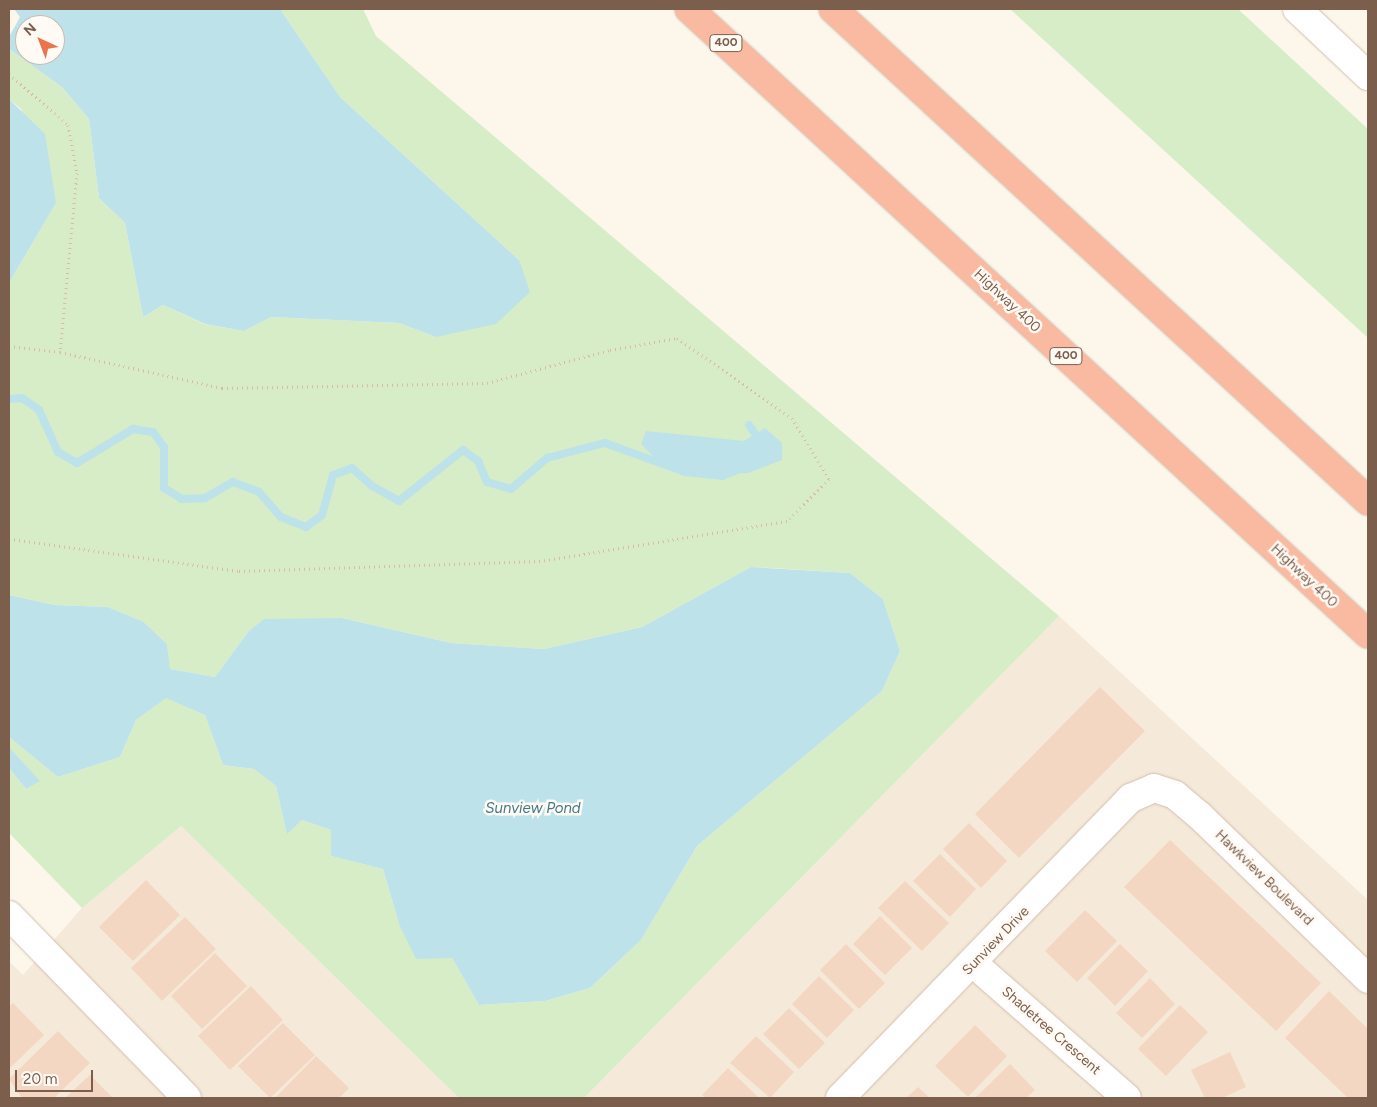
<!DOCTYPE html>
<style>
body{margin:0}
#map{position:relative;width:1377px;height:1107px;overflow:hidden;background:#fdf7eb;font-family:Figtree,sans-serif}
div>[style]{position:absolute}
[style*='--x']{left:calc(var(--x)*1px);top:calc(var(--y)*1px);width:calc(var(--w)*1px);rotate:calc(var(--a)*1deg)}
.residential>*{inset:0;background:#f5e9d9}
.green>*{inset:0;background:#d6edc8}
.water>*{inset:0;background:#bee2e9}
.stream>*{height:8px;margin:-4px;padding:0 4px;transform-origin:4px;border-radius:4px;background:#bee2e9}
.building>*{inset:0;background:#f4d7c2}
.path>*{height:3px;margin-top:-1.5px;transform-origin:0;background:repeating-linear-gradient(90deg,#dabaa4 0 1px,transparent 0 5px)}
.roads{filter:drop-shadow(0 0 1px #d1bfaf) drop-shadow(0 0 1px #d1bfaf)}
.minor>*{height:28px;margin:-14px;padding:0 14px;transform-origin:14px;border-radius:14px;background:#fff}
.highway>*{height:28px;margin:-14px;padding:0 14px;transform-origin:14px;border-radius:14px;background:#f9baa1}
span{translate:-50% -50%;white-space:nowrap;text-align:center;line-height:1.15;-webkit-text-stroke:5px #fffaf3;paint-order:stroke}
.shield-label span{padding:1px 4px;background:#fffaf3;border:1px solid;border-radius:4px;-webkit-text-stroke-width:0}
.shield-label{font-size:12px;color:#7b5e4c;font-weight:700}
.street-label{font-size:14px;color:#7b5e4c}
.water-label{font-size:15px;color:#417a87;font-style:italic}
.frame{position:absolute;inset:0;border:10px solid #7b5e4c;pointer-events:none}
.north{position:absolute;left:15px;top:15px;width:50px;height:50px;box-sizing:border-box;background:#fffaf3;border:1px solid #cabcb0;border-radius:50%;rotate:317deg;font-size:14px;font-weight:700;line-height:20px;text-align:center;color:#7b5e4c}
.north::after{content:'';display:block;margin:auto;width:18px;height:22px;background:#ea744e;clip-path:polygon(50% 0,100% 100%,50% 72%,0 100%)}
.scale{position:absolute;left:15px;top:1070px;width:78px;height:22px;box-sizing:border-box;border:2px solid #7b5e4c;border-top:0;padding-left:6px;font-size:15px;line-height:18px;white-space:nowrap;color:#7b5e4c;-webkit-text-stroke:4px #fffaf3;paint-order:stroke}
</style>
<div id="map">
<div class="residential">
<i style="clip-path:polygon(1059px 616px,1368px 900px,1368px 1098px,584px 1098px)"></i>
<i style="clip-path:polygon(181px 826px,459px 1098px,9px 1098px,9px 961px,23px 975px,82px 908px)"></i>
</div>
<div class="green">
<i style="clip-path:polygon(280px 9px,363px 9px,376px 36px,1059px 616px,584px 1098px,459px 1098px,181px 826px,82px 908px,9px 833px,9px 768px,26px 789px,39px 781px,9px 747px,9px 737px,58px 777px,120px 757px,136px 720px,166px 697px,205px 715px,223px 765px,254px 769px,276px 786px,287px 833px,302px 820px,331px 830px,331px 856px,383px 869px,399px 924px,452px 958px,479px 1005px,545px 1001px,590px 988px,641px 940px,697px 846px,882px 691px,900px 651px,883px 599px,850px 573px,788px 569px,751px 567px,642px 627px,544px 649px,451px 643px,342px 618px,248px 632px,215px 677px,169px 669px,167px 644px,144px 622px,108px 607px,55px 605px,9px 595px,9px 283px,56px 203px,21px 109px,9px 99px,9px 49px,62px 87px,89px 119px,99px 198px,125px 223px,143px 317px,163px 305px,204px 324px,244px 331px,271px 317px,399px 323px,436px 337px,519px 260px,340px 97px)"></i>
<i style="clip-path:polygon(1010px 9px,1238px 9px,1368px 129px,1368px 338px)"></i>
</div>
<div class="water">
<i style="clip-path:polygon(evenodd,14px 9px,280px 9px,340px 97px,519px 260px,530px 292px,496px 324px,436px 337px,399px 323px,271px 317px,244px 331px,205px 324px,163px 305px,143px 317px,125px 223px,99px 198px,89px 119px,62px 87px,9px 49px,9px 37px,20px 17px,14px 9px,25px 25px,55px 25px,55px 55px,25px 55px,25px 25px)"></i>
<i style="clip-path:polygon(9px 99px,45px 134px,56px 203px,9px 283px)"></i>
<i style="clip-path:polygon(765px 428px,782px 443px,782px 460px,748px 473px,713px 475px,659px 462px,641px 444px,646px 431px,744px 441px)"></i>
<i style="clip-path:polygon(751px 567px,850px 573px,883px 599px,900px 651px,882px 691px,697px 846px,641px 940px,590px 988px,545px 1001px,479px 1005px,452px 958px,416px 959px,399px 924px,383px 869px,331px 856px,331px 830px,302px 820px,287px 834px,276px 786px,254px 769px,223px 765px,205px 715px,166px 698px,136px 720px,120px 757px,58px 777px,9px 737px,9px 595px,55px 605px,108px 607px,144px 622px,167px 644px,170px 669px,215px 677px,248px 632px,264px 619px,342px 618px,451px 643px,544px 649px,642px 627px)"></i>
<i style="clip-path:polygon(9px 747px,40px 781px,26px 789px,9px 768px)"></i>
</div>
<div class="stream">
<i style="--x:9;--y:399;--w:13;--a:-4"></i>
<i style="--x:22;--y:398;--w:21;--a:35"></i>
<i style="--x:39;--y:410;--w:46;--a:65.7"></i>
<i style="--x:58;--y:452;--w:22;--a:30"></i>
<i style="--x:77;--y:463;--w:66;--a:-31.3"></i>
<i style="--x:133;--y:429;--w:20;--a:9"></i>
<i style="--x:153;--y:432;--w:19;--a:54"></i>
<i style="--x:164;--y:447;--w:41;--a:90"></i>
<i style="--x:164;--y:488;--w:21;--a:31"></i>
<i style="--x:182;--y:499;--w:23;--a:-2"></i>
<i style="--x:205;--y:498;--w:32;--a:-30"></i>
<i style="--x:233;--y:482;--w:28;--a:21"></i>
<i style="--x:259;--y:492;--w:33;--a:49"></i>
<i style="--x:281;--y:517;--w:27;--a:22"></i>
<i style="--x:306;--y:527;--w:20;--a:-37"></i>
<i style="--x:322;--y:515;--w:41;--a:-74.6"></i>
<i style="--x:333;--y:475;--w:20;--a:-20"></i>
<i style="--x:352;--y:468;--w:27;--a:42"></i>
<i style="--x:372;--y:486;--w:31;--a:29"></i>
<i style="--x:399;--y:501;--w:82;--a:-38.6"></i>
<i style="--x:463;--y:450;--w:19;--a:36"></i>
<i style="--x:478;--y:461;--w:23;--a:67"></i>
<i style="--x:487;--y:482;--w:25;--a:16"></i>
<i style="--x:511;--y:489;--w:48;--a:-40.7"></i>
<i style="--x:547;--y:458;--w:60;--a:-14.5"></i>
<i style="--x:605;--y:443;--w:85;--a:19.9"></i>
<i style="--x:685;--y:472;--w:37;--a:6"></i>
<i style="--x:722;--y:476;--w:14;--a:-21"></i>
<i style="--x:749;--y:425;--w:21;--a:55"></i>
</div>
<div class="building">
<i style="clip-path:polygon(1100px 687px,1145px 731px,1019px 858px,975px 814px)"></i>
<i style="clip-path:polygon(969px 823px,1007px 861px,981px 888px,943px 849px)"></i>
<i style="clip-path:polygon(1170px 840px,1321px 983px,1276px 1031px,1124px 887px)"></i>
<i style="clip-path:polygon(940px 854px,976px 889px,950px 917px,913px 881px)"></i>
<i style="clip-path:polygon(146px 880px,180px 915px,133px 961px,99px 927px)"></i>
<i style="clip-path:polygon(905px 881px,949px 923px,922px 951px,878px 908px)"></i>
<i style="clip-path:polygon(1085px 910px,1117px 941px,1077px 982px,1045px 951px)"></i>
<i style="clip-path:polygon(880px 916px,912px 948px,885px 975px,853px 944px)"></i>
<i style="clip-path:polygon(185px 917px,216px 949px,162px 1001px,131px 968px)"></i>
<i style="clip-path:polygon(846px 944px,885px 983px,859px 1009px,820px 970px)"></i>
<i style="clip-path:polygon(1120px 944px,1148px 971px,1115px 1006px,1087px 978px)"></i>
<i style="clip-path:polygon(215px 953px,247px 986px,202px 1029px,171px 996px)"></i>
<i style="clip-path:polygon(819px 976px,854px 1010px,827px 1038px,792px 1004px)"></i>
<i style="clip-path:polygon(1150px 978px,1175px 1004px,1142px 1038px,1116px 1013px)"></i>
<i style="clip-path:polygon(251px 986px,283px 1020px,230px 1070px,198px 1036px)"></i>
<i style="clip-path:polygon(1329px 991px,1368px 1029px,1368px 1098px,1348px 1098px,1285px 1038px)"></i>
<i style="clip-path:polygon(13px 1003px,44px 1035px,9px 1069px,9px 1007px)"></i>
<i style="clip-path:polygon(1180px 1005px,1208px 1032px,1166px 1076px,1138px 1049px)"></i>
<i style="clip-path:polygon(789px 1008px,825px 1043px,799px 1069px,763px 1034px)"></i>
<i style="clip-path:polygon(283px 1023px,315px 1055px,270px 1098px,238px 1066px)"></i>
<i style="clip-path:polygon(975px 1025px,1007px 1056px,968px 1097px,935px 1066px)"></i>
<i style="clip-path:polygon(58px 1031px,90px 1063px,54px 1098px,22px 1098px,9px 1079px)"></i>
<i style="clip-path:polygon(756px 1036px,794px 1072px,770px 1098px,730px 1063px)"></i>
<i style="clip-path:polygon(1230px 1052px,1246px 1087px,1222px 1098px,1205px 1098px,1191px 1070px)"></i>
<i style="clip-path:polygon(316px 1056px,349px 1088px,339px 1098px,275px 1098px)"></i>
<i style="clip-path:polygon(1010px 1064px,1035px 1090px,1026px 1098px,975px 1098px)"></i>
<i style="clip-path:polygon(728px 1068px,759px 1098px,706px 1098px,702px 1095px)"></i>
<i style="clip-path:polygon(90px 1075px,113px 1098px,65px 1098px)"></i>
<i style="clip-path:polygon(918px 1087px,930px 1098px,906px 1098px)"></i>
</div>
<div class="path">
<i style="--x:9;--y:74;--w:78;--a:40.8"></i>
<i style="--x:68;--y:125;--w:49;--a:79.4"></i>
<i style="--x:77;--y:173;--w:180;--a:95.4"></i>
<i style="--x:9;--y:346;--w:51;--a:6.7"></i>
<i style="--x:60;--y:352;--w:166;--a:12.5"></i>
<i style="--x:222;--y:388;--w:265;--a:-1.1"></i>
<i style="--x:487;--y:383;--w:127;--a:-15"></i>
<i style="--x:610;--y:350;--w:68;--a:-10.2"></i>
<i style="--x:677;--y:338;--w:140;--a:34.8"></i>
<i style="--x:792;--y:418;--w:71;--a:58.8"></i>
<i style="--x:829;--y:479;--w:59;--a:135"></i>
<i style="--x:787;--y:521;--w:250;--a:170.8"></i>
<i style="--x:540;--y:561;--w:302;--a:178.1"></i>
<i style="--x:238;--y:571;--w:231;--a:-172"></i>
</div>
<div class="roads">
<div class="minor">
<i style="--x:1297;--y:9;--w:98;--a:43.3"></i>
<i style="--x:9;--y:915;--w:255;--a:45.8"></i>
<i style="--x:974;--y:964;--w:203;--a:41.2"></i>
<i style="--x:840;--y:1098;--w:418;--a:-45.9"></i>
<i style="--x:1131;--y:798;--w:25;--a:-23"></i>
<i style="--x:1154;--y:788;--w:22;--a:18"></i>
<i style="--x:1175;--y:795;--w:33;--a:40"></i>
<i style="--x:1200;--y:816;--w:234;--a:44.1"></i>
</div>
<div class="highway">
<i style="--x:689;--y:9;--w:923;--a:42.63"></i>
<i style="--x:833;--y:9;--w:727;--a:42.6"></i>
</div>
</div>
<div class="shield-label">
<span style="left:726px;top:43px">400</span>
<span style="left:1066px;top:356px">400</span>
</div>
<div class="street-label">
<span style="left:1007px;top:301px;rotate:43deg">Highway 400</span>
<span style="left:1304px;top:576px;rotate:43deg">Highway 400</span>
<span style="left:1264px;top:878px;rotate:44deg">Hawkview Boulevard</span>
<span style="left:996px;top:941px;rotate:-46deg">Sunview Drive</span>
<span style="left:1051px;top:1031px;rotate:41deg">Shadetree Crescent</span>
</div>
<div class="water-label">
<span style="left:533px;top:809px">Sunview Pond</span>
</div>
<div class="frame"></div>
<div class="north">N</div>
<div class="scale">20 m</div>
</div>
